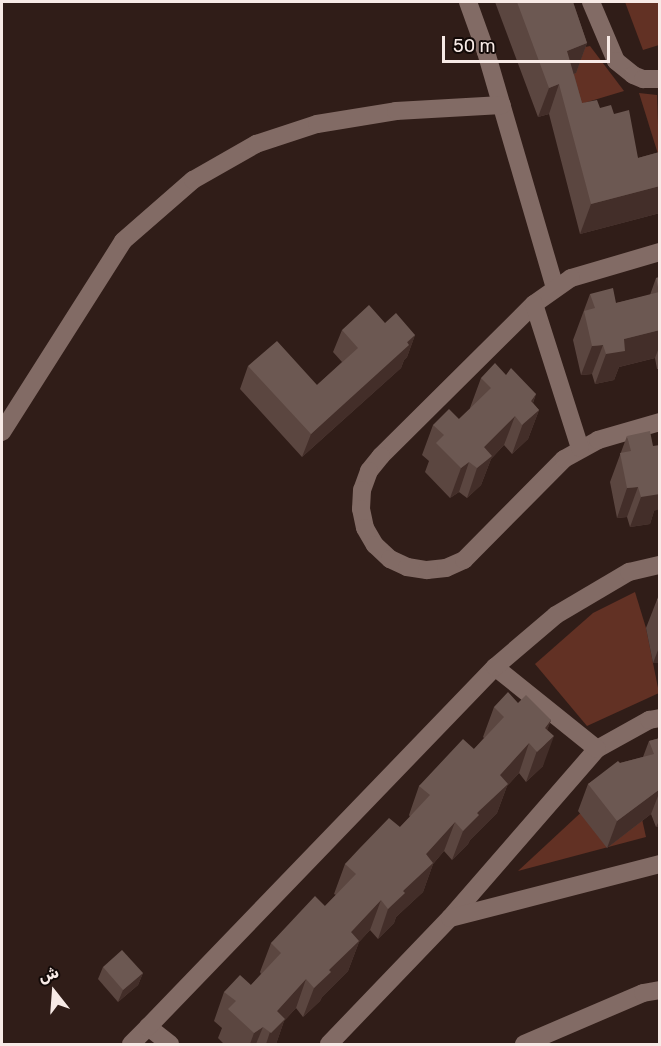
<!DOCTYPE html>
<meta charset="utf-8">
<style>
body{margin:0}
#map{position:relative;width:661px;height:1046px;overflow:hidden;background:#301d18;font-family:Rubik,"Noto Naskh Arabic",sans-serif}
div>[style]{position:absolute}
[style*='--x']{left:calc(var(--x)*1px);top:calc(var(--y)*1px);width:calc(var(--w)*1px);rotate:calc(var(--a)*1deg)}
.green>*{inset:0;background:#623124}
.street>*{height:18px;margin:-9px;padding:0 9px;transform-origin:9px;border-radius:9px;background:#826b65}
.wall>*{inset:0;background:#5b4640}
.shaded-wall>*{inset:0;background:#432e29}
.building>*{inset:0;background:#6c5852}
span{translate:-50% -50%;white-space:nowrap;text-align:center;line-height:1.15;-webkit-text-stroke:4.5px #120907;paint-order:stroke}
.frame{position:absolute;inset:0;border:3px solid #f7eae6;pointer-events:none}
.north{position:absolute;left:24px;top:962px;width:60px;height:60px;-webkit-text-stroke:4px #120907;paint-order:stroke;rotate:343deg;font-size:16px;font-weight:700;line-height:24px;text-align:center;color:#f7eae6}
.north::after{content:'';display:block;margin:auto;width:21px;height:27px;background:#f7eae6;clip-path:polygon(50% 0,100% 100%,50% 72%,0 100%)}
.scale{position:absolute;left:442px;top:36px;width:168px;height:27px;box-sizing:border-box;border:3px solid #f7eae6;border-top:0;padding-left:8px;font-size:18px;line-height:21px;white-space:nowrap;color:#f7eae6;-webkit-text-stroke:4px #120907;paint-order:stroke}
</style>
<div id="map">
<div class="green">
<i style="clip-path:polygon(625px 2px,659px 2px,659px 45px,643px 50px)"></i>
<i style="clip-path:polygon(590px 46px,624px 91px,564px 109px,556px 81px,568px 51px)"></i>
<i style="clip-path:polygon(639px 93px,657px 95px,659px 154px,658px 154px)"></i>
<i style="clip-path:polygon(635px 592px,646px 628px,659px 693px,587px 726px,535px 664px,593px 613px)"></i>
<i style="clip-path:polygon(616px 780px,642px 819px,646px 837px,518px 871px)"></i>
</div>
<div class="street">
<i style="--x:468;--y:2;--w:53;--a:70.2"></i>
<i style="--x:486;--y:52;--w:246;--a:73.7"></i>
<i style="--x:591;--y:2;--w:64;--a:67"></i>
<i style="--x:616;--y:61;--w:22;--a:39"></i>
<i style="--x:633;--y:75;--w:11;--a:22"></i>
<i style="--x:643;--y:79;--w:17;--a:0"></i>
<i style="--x:660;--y:252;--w:93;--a:163.7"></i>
<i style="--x:571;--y:278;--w:45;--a:144.9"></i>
<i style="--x:534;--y:304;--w:216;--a:135.2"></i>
<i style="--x:381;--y:456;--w:19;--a:129"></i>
<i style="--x:369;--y:471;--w:20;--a:110"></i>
<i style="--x:362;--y:490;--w:19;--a:93"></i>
<i style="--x:361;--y:509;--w:19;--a:78"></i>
<i style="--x:365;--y:528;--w:20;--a:60"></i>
<i style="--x:375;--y:545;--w:21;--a:43"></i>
<i style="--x:390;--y:559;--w:19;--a:25"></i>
<i style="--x:407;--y:567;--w:20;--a:9"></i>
<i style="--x:427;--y:570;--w:19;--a:-6"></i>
<i style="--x:446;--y:568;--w:20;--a:-24"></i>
<i style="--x:464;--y:560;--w:142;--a:-45.3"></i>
<i style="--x:564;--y:459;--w:39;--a:-29"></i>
<i style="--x:598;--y:440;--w:65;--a:-16.2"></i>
<i style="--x:534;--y:304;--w:151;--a:72.3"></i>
<i style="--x:2;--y:432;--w:226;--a:-57.6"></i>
<i style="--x:123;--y:241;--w:93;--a:-41.1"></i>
<i style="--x:193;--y:180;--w:73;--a:-29.7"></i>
<i style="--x:256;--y:144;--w:64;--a:-18.2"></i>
<i style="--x:317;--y:124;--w:80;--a:-9.3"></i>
<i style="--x:396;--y:111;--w:106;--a:-3.2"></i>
<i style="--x:597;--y:749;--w:60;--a:-29.1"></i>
<i style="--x:649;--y:720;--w:11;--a:-10"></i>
<i style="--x:450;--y:918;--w:224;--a:-49"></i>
<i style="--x:597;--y:749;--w:131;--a:-141.2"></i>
<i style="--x:131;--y:1044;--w:24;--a:-45"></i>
<i style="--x:170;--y:1044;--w:28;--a:-142"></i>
<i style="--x:148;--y:1027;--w:500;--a:-46.05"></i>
<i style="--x:495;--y:667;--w:80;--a:-40.4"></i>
<i style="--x:556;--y:615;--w:85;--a:-30.5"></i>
<i style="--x:629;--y:572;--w:32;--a:-13"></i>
<i style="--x:329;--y:1044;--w:175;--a:-46.2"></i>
<i style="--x:450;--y:918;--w:217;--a:-14.4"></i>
<i style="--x:524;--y:1044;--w:129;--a:-23.2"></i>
<i style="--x:643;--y:993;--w:17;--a:-10"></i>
</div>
<div class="wall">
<i style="clip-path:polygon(495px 2px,573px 2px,587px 43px,576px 73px,574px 74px,582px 103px,600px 108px,614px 114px,638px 158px,659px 152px,660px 151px,660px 213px,580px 234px,549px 114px,538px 117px)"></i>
<i style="clip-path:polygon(660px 277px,660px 369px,657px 369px,655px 358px,619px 367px,614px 380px,595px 384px,592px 374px,581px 375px,573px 340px,590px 294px,616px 303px,650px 295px,656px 278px)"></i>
<i style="clip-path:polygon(385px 323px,415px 335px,407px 357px,404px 360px,401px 368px,302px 457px,240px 389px,248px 366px,317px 385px,342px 362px,333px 352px,342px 330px)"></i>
<i style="clip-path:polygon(506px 375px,536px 394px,533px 403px,539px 410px,528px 439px,512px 454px,504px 445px,491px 459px,481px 485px,467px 498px,459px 492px,450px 498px,425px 472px,429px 461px,422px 455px,433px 425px,459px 419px,471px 408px,470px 408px,481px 378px)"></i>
<i style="clip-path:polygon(627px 436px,654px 511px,650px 524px,630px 527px,627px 517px,617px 518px,610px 482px)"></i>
<i style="clip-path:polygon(660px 592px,660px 663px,653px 663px,646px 628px)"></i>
<i style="clip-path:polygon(518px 703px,551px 720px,547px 730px,543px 766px,526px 782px,519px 773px,507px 786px,497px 813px,470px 840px,468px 844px,452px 860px,444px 851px,433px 864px,423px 892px,396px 917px,394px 923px,378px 939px,370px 930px,359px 942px,348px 971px,322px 997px,320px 1001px,303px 1017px,296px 1008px,284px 1021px,276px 1044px,224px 1044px,218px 1038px,222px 1028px,214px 1021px,224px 992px,251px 985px,261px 974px,260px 972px,271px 943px,325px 906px,336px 895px,334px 894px,345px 864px,400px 827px,410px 817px,409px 815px,419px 786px,474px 749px,484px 738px,483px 737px,494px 707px)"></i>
<i style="clip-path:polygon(660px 738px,660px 827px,656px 827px,651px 814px,607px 848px,578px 811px,588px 784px,620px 763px,643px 757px,649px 741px)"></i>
<i style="clip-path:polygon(103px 967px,143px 973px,138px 985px,118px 1002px,98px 979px)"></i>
</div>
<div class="shaded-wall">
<i style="clip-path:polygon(587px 43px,576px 73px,556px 81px,567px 51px)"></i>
<i style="clip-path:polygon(559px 84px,549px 114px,538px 117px,549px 88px)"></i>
<i style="clip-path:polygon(660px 186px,660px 213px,580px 234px,591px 204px)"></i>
<i style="clip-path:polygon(660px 330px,660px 345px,655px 358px,619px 367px,614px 380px,595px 384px,606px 354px,624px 339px)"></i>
<i style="clip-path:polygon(415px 335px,407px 357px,404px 360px,401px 368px,302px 457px,311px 434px)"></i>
<i style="clip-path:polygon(603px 345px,592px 374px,581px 375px,592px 346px)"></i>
<i style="clip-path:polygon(536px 394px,526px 421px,539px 410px,528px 439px,512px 454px,531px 401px)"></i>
<i style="clip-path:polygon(515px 416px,504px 445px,491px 459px,481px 485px,467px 498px,484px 447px)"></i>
<i style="clip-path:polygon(469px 462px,459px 492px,450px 498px,461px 468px)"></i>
<i style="clip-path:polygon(660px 482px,660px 509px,654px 511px,650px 524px,630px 527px,641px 497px)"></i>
<i style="clip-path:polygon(638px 487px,627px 517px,617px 518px,627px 488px)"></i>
<i style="clip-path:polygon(660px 645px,660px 663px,653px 663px)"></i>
<i style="clip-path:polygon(551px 720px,540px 749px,554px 736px,543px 766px,526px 782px,545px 728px)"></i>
<i style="clip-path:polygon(529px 743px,519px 773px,507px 786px,497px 813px,470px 840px,468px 844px,452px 860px,463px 831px,477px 813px,500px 775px)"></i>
<i style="clip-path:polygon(660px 789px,660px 791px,651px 814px,607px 848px,617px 821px)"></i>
<i style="clip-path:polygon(660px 819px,660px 827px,656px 827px)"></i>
<i style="clip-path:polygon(455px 822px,444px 851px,433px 864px,423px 892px,396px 917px,394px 923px,378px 939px,388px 909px,403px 891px,426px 854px)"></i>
<i style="clip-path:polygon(381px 900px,370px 930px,359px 942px,348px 971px,322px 997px,320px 1001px,303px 1017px,314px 988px,329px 970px,351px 932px)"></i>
<i style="clip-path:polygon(143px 973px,138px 985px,118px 1002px,123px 990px)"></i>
<i style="clip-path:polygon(306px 979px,296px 1008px,284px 1021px,276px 1044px,266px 1044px,277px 1011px)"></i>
<i style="clip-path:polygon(263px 1027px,256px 1044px,250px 1044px,254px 1033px)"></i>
</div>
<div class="building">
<i style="clip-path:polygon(517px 2px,573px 2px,587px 43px,567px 51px,582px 103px,597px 100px,600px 108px,611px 105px,614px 114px,629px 110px,638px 158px,660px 152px,660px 186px,591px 204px,559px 84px,549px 88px)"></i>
<i style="clip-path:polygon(660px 277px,660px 330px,624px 339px,625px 351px,606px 354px,603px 345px,592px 346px,584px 311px,595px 308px,590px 294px,613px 288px,616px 303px,659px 292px,656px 278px)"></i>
<i style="clip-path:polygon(369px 305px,385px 323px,396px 313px,415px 335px,407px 342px,409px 345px,311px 434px,248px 366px,277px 341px,317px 385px,358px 348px,342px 330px)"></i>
<i style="clip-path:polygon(495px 363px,506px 375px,511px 368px,536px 394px,531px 401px,539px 410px,522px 425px,515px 416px,484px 447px,492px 456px,477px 468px,469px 462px,461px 468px,436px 443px,444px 435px,433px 425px,449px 409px,459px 419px,491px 388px,481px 378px)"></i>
<i style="clip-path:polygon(650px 431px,653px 446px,660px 445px,660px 494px,641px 497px,638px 487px,627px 488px,620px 453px,631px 451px,627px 436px)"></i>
<i style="clip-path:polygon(660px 598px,660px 613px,657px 599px)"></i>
<i style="clip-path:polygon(508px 692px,518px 703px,526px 695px,551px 720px,545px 728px,554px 736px,537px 752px,529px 743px,500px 775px,508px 784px,477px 813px,479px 815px,463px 831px,455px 822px,426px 854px,433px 863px,403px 891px,405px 893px,388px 909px,381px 900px,351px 932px,359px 941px,329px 970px,331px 972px,314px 988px,306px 979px,277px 1011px,285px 1019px,271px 1033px,263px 1027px,254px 1033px,228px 1009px,236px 1001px,224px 992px,240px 975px,251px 985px,281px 953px,271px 943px,315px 896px,325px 906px,356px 874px,345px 864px,359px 849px,389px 818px,400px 827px,430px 795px,419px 786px,463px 739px,474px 749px,504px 717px,494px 707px)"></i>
<i style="clip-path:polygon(660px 738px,660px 789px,617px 821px,588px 784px,618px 761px,620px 763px,654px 754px,649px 741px)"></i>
<i style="clip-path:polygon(122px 950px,143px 973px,123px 990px,103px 967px)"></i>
</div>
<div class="frame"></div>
<div class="north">ش</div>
<div class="scale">50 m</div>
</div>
